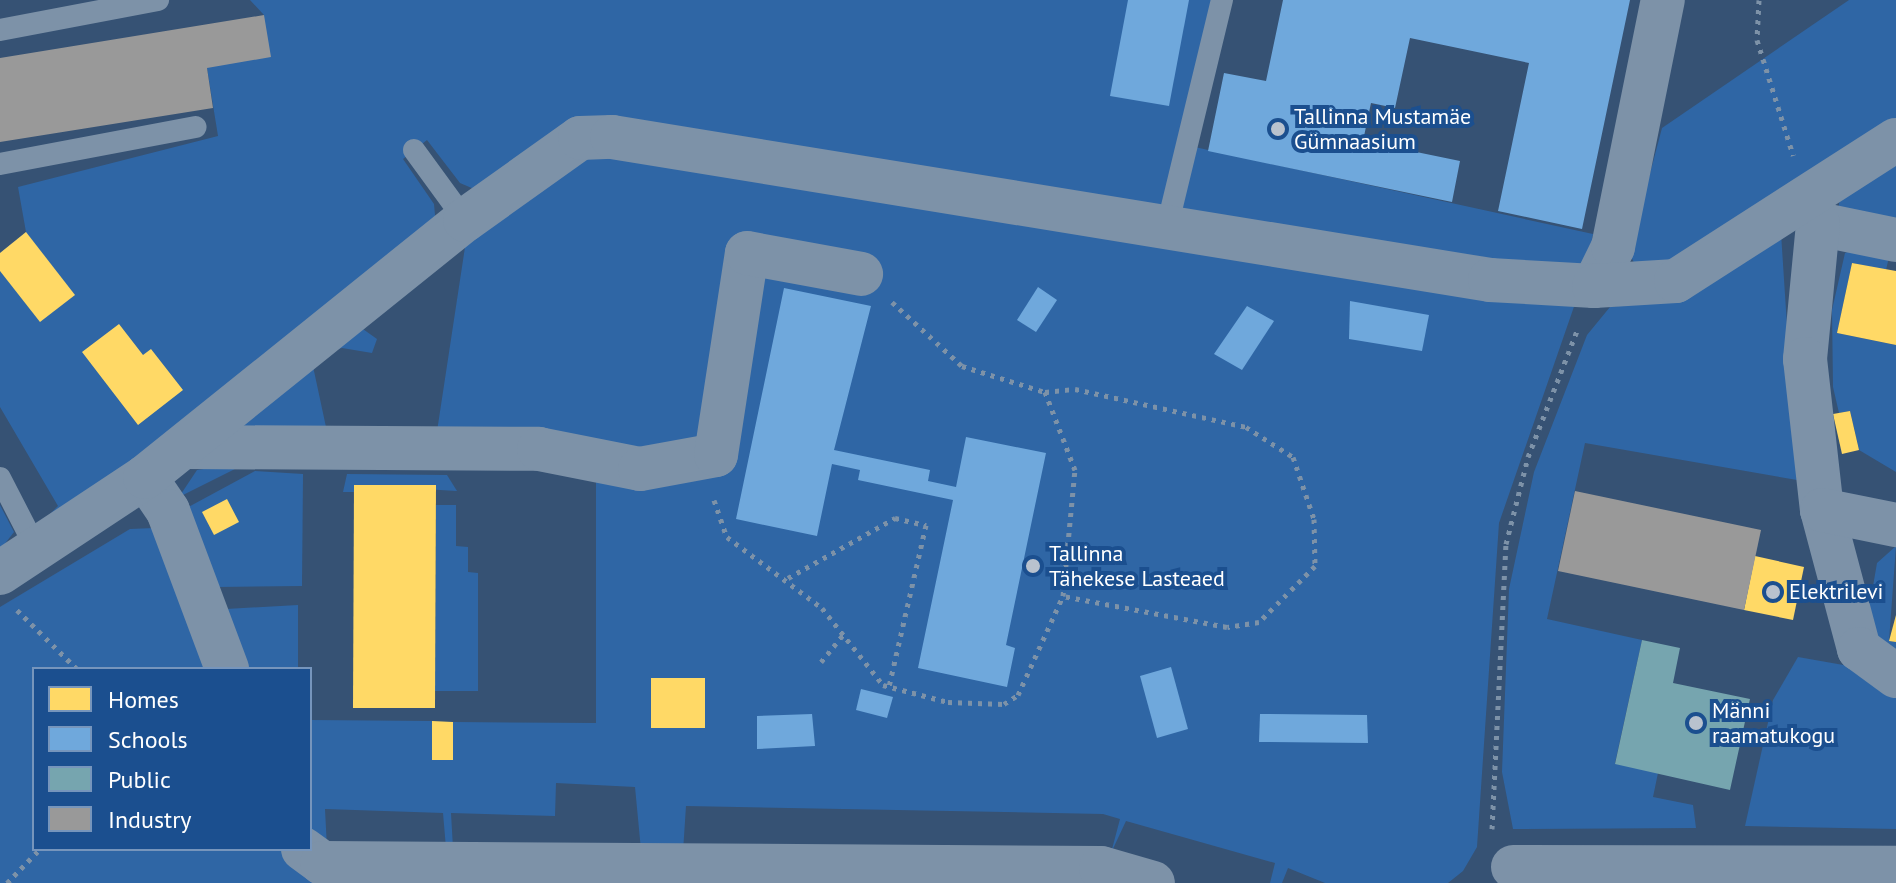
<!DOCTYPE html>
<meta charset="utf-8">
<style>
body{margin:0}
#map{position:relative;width:1896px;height:883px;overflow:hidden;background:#365274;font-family:"PT Sans",sans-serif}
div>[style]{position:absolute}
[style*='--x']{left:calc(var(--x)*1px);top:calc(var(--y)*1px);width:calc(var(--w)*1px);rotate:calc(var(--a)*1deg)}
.green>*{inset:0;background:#2f66a5}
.homes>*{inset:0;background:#ffd966}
.schools>*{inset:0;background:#6fa8dc}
.public>*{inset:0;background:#76a5af}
.industry>*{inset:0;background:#999}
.path>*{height:5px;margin-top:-2.5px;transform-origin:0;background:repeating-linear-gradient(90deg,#7d92a8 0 4px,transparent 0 10px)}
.service>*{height:22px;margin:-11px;padding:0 11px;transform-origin:11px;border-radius:11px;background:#7d92a8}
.minor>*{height:44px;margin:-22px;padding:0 22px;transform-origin:22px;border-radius:22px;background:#7d92a8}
.dots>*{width:22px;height:22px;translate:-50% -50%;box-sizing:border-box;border:4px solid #1b4f8f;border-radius:50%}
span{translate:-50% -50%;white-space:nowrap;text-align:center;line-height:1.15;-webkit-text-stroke:8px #1b4f8f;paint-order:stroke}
.poi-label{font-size:22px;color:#fff}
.left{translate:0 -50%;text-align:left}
.legend{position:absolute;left:32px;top:667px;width:280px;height:184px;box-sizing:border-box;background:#1b4f8f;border:2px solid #7695bc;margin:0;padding:10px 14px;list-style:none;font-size:24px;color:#fff}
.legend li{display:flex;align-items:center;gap:16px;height:40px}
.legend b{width:40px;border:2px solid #7695bc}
</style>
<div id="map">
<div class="green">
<i style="clip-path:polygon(250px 0,1215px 0,1181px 144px,1593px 234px,1587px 273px,633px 127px,474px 189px,460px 183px,427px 140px,403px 159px,434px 204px,436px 226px,151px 458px,43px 521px,58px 506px,0 407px,0 253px,26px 232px,18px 187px,218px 136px,207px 68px,264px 15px)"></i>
<i style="clip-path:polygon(1849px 0,1896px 0,1896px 123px,1673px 272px,1638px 270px,1629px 253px,1662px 128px)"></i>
<i style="clip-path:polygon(595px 149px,1577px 298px,1499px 523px,1477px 847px,1463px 871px,1448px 883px,1325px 883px,1288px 868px,1282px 883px,1270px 883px,1275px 863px,1126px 821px,1111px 853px,1120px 819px,1103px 814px,686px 806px,683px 852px,641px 850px,635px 787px,556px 783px,555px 816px,451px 813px,453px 848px,446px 848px,443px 813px,325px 809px,327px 848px,310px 843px,310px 720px,432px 721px,432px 760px,453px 760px,453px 722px,596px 723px,596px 443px,436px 438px,467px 234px)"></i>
<i style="clip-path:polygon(1896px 159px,1896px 225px,1838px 212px,1840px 197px)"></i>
<i style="clip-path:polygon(1781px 233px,1797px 480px,1585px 443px,1547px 619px,1642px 640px,1615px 763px,1658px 773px,1653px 797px,1693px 805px,1696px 828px,1513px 829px,1502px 772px,1509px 589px,1534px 472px,1587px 335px,1610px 307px,1676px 299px)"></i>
<i style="clip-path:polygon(1852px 250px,1889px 257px,1886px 270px,1852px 263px,1837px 333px,1896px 345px,1896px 472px,1859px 450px,1850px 411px,1839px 413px,1833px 387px,1832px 310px,1845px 253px)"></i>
<i style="clip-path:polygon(353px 322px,377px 339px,372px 353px,342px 348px,314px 355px)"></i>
<i style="clip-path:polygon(311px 357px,326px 427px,223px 428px)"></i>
<i style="clip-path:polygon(249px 462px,179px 497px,197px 470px)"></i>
<i style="clip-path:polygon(255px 471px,303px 474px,302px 586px,217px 587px,181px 511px)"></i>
<i style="clip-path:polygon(347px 474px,447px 475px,457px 491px,355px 485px,354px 492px,343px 492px)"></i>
<i style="clip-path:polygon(0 505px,14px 532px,0 550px)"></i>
<i style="clip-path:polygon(436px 505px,456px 505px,456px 546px,468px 547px,468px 572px,478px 573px,478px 691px,435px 691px)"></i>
<i style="clip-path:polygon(154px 528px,215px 669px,34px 669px,34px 849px,286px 849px,440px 883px,0 883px,0 607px,130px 529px)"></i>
<i style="clip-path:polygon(1896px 546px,1889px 641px,1896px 642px,1896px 661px,1881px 650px,1868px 615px,1877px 563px)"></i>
<i style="clip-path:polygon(298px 605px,298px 669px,241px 669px,226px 609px)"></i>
<i style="clip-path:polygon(1798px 657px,1866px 669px,1896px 691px,1896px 829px,1745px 826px,1773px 700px)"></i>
</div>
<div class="homes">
<i style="clip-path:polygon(26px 232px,75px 295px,40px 322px,0 271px,0 253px)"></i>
<i style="clip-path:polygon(1852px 263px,1896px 271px,1896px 345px,1837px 333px)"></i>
<i style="clip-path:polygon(119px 324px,143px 355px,151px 349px,183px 390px,138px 425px,82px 352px)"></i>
<i style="clip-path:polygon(1850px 411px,1859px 450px,1842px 454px,1833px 414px)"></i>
<i style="clip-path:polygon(354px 485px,436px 485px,435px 708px,353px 708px)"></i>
<i style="clip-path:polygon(227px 499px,239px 522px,214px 535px,202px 512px)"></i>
<i style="clip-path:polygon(1755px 556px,1804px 567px,1793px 620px,1744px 610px)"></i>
<i style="clip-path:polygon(1896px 615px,1896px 642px,1889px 641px)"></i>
<i style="clip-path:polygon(651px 678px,705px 678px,705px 728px,651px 728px)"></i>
<i style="clip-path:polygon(432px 721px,453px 722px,453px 760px,432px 760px)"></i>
</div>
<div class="schools">
<i style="clip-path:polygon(1128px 0,1189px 0,1169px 106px,1110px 96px)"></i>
<i style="clip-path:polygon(1283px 0,1630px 0,1582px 229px,1498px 211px,1529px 63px,1410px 38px,1395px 108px,1371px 103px,1363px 141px,1460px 161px,1452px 202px,1208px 151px,1224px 73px,1266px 81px)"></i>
<i style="clip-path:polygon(1038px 287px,1057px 300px,1036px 332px,1017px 320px)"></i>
<i style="clip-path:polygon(784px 288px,871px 306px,834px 450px,930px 470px,928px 481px,956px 487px,966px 437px,1046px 453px,1006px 645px,1015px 648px,1007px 687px,918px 668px,953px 500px,858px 480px,860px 470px,832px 464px,817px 536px,736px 519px)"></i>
<i style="clip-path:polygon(1350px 301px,1429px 315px,1422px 351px,1349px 339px)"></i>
<i style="clip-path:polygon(1247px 306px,1274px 321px,1242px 370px,1214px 354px)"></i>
<i style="clip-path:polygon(1171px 667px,1188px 729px,1157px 738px,1140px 676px)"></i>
<i style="clip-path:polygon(861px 689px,893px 697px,887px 718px,856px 710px)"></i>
<i style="clip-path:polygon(812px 714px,815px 746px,757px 749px,757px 716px)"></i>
<i style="clip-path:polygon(1260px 714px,1367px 715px,1368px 743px,1259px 742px)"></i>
</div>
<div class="public">
<i style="clip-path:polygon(1642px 640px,1680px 648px,1673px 683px,1750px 699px,1730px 790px,1615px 764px)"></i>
</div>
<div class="industry">
<i style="clip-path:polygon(264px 15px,271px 57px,207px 68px,213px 108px,0 142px,0 58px)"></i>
<i style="clip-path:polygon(1575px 491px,1761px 530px,1744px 610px,1558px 571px)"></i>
</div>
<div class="path">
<i style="--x:1759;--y:0;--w:40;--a:92.9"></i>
<i style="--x:1757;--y:40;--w:121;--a:72.6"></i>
<i style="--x:892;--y:302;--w:95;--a:42.4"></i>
<i style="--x:962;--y:366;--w:87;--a:17.4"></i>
<i style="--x:1045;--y:392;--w:30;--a:-6"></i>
<i style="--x:1075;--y:389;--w:175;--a:12.5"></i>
<i style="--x:1246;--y:427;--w:56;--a:32.6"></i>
<i style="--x:1293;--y:457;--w:65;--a:71.3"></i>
<i style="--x:1314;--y:519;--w:47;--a:88.8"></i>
<i style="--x:1315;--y:566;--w:79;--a:135"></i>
<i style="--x:1259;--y:622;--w:32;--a:171"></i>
<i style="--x:1227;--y:627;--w:167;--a:-169.3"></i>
<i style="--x:714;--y:500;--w:39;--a:71"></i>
<i style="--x:727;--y:537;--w:119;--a:36.8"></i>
<i style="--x:822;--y:608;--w:98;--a:51.6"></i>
<i style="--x:883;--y:685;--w:67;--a:14.7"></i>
<i style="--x:948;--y:702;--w:56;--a:2"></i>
<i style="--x:1004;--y:704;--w:17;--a:-33"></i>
<i style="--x:1018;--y:695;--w:109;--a:-65.6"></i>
<i style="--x:1063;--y:596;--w:127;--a:-84.6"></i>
<i style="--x:1075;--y:470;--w:84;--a:-111"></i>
<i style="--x:788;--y:578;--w:123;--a:-29.3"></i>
<i style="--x:895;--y:518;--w:32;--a:13"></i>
<i style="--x:926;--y:525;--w:166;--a:102.9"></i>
<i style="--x:17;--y:610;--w:84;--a:44.5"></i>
<i style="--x:821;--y:662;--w:38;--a:-51"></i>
<i style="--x:1492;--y:829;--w:285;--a:-87.2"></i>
<i style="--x:1506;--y:544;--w:90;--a:-75.8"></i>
<i style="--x:1528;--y:457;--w:138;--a:-68.8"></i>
<i style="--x:7;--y:883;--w:47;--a:-45.9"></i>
</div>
<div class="service">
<i style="--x:0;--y:30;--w:161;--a:-10.8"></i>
<i style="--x:414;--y:150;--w:87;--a:53.9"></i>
<i style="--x:0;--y:164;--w:199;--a:-10.7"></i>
<i style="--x:1167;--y:227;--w:234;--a:-76.4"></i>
<i style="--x:0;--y:478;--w:81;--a:62.8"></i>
</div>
<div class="minor">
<i style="--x:1896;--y:240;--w:80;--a:-168.4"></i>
<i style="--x:1818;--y:224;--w:136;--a:95.5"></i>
<i style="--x:1805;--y:359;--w:152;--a:83.6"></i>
<i style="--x:1822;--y:510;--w:144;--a:75.1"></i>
<i style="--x:1859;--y:649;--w:46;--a:36.1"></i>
<i style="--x:1594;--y:286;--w:43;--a:-64"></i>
<i style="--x:1613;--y:247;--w:252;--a:-78.6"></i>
<i style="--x:184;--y:447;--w:355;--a:0.3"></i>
<i style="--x:539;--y:449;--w:103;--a:11.2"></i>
<i style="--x:640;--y:469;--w:77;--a:-10.4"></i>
<i style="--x:716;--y:455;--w:204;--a:-81.3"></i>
<i style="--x:747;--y:253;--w:116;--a:10.4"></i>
<i style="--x:145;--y:477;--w:41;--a:55.9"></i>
<i style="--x:168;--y:511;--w:169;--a:69.5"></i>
<i style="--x:1822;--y:510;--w:76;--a:11.5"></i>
<i style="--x:0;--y:573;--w:174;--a:-33.5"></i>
<i style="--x:145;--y:477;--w:410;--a:-38.8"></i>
<i style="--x:465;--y:220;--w:141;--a:-35.5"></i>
<i style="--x:580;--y:138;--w:32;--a:-2"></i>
<i style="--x:612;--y:137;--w:890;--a:9.25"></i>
<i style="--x:1490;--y:280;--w:104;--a:3.3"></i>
<i style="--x:1594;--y:286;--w:82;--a:-3.5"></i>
<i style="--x:1676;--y:281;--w:261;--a:-32.7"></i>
<i style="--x:303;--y:849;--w:24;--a:36"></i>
<i style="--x:322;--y:863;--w:779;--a:0.37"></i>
<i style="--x:1101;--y:868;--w:54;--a:16.1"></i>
<i style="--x:1513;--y:867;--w:383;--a:0.1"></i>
</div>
<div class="dots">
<i style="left:1278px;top:129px;background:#b9c2ce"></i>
<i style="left:1033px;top:566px;background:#b9c2ce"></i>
<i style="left:1773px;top:592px;background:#b9c2ce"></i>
<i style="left:1696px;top:723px;background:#b9c2ce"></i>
</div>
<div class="poi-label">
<span class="left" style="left:1294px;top:129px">Tallinna Mustamäe<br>Gümnaasium</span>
<span class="left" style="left:1049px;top:566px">Tallinna<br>Tähekese Lasteaed</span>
<span class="left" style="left:1789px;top:592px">Elektrilevi</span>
<span class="left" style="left:1712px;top:723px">Männi<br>raamatukogu</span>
</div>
<ul class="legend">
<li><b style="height:22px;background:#ffd966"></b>Homes</li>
<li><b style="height:22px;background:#6fa8dc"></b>Schools</li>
<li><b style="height:22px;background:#76a5af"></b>Public</li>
<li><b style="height:22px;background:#999"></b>Industry</li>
</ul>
</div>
